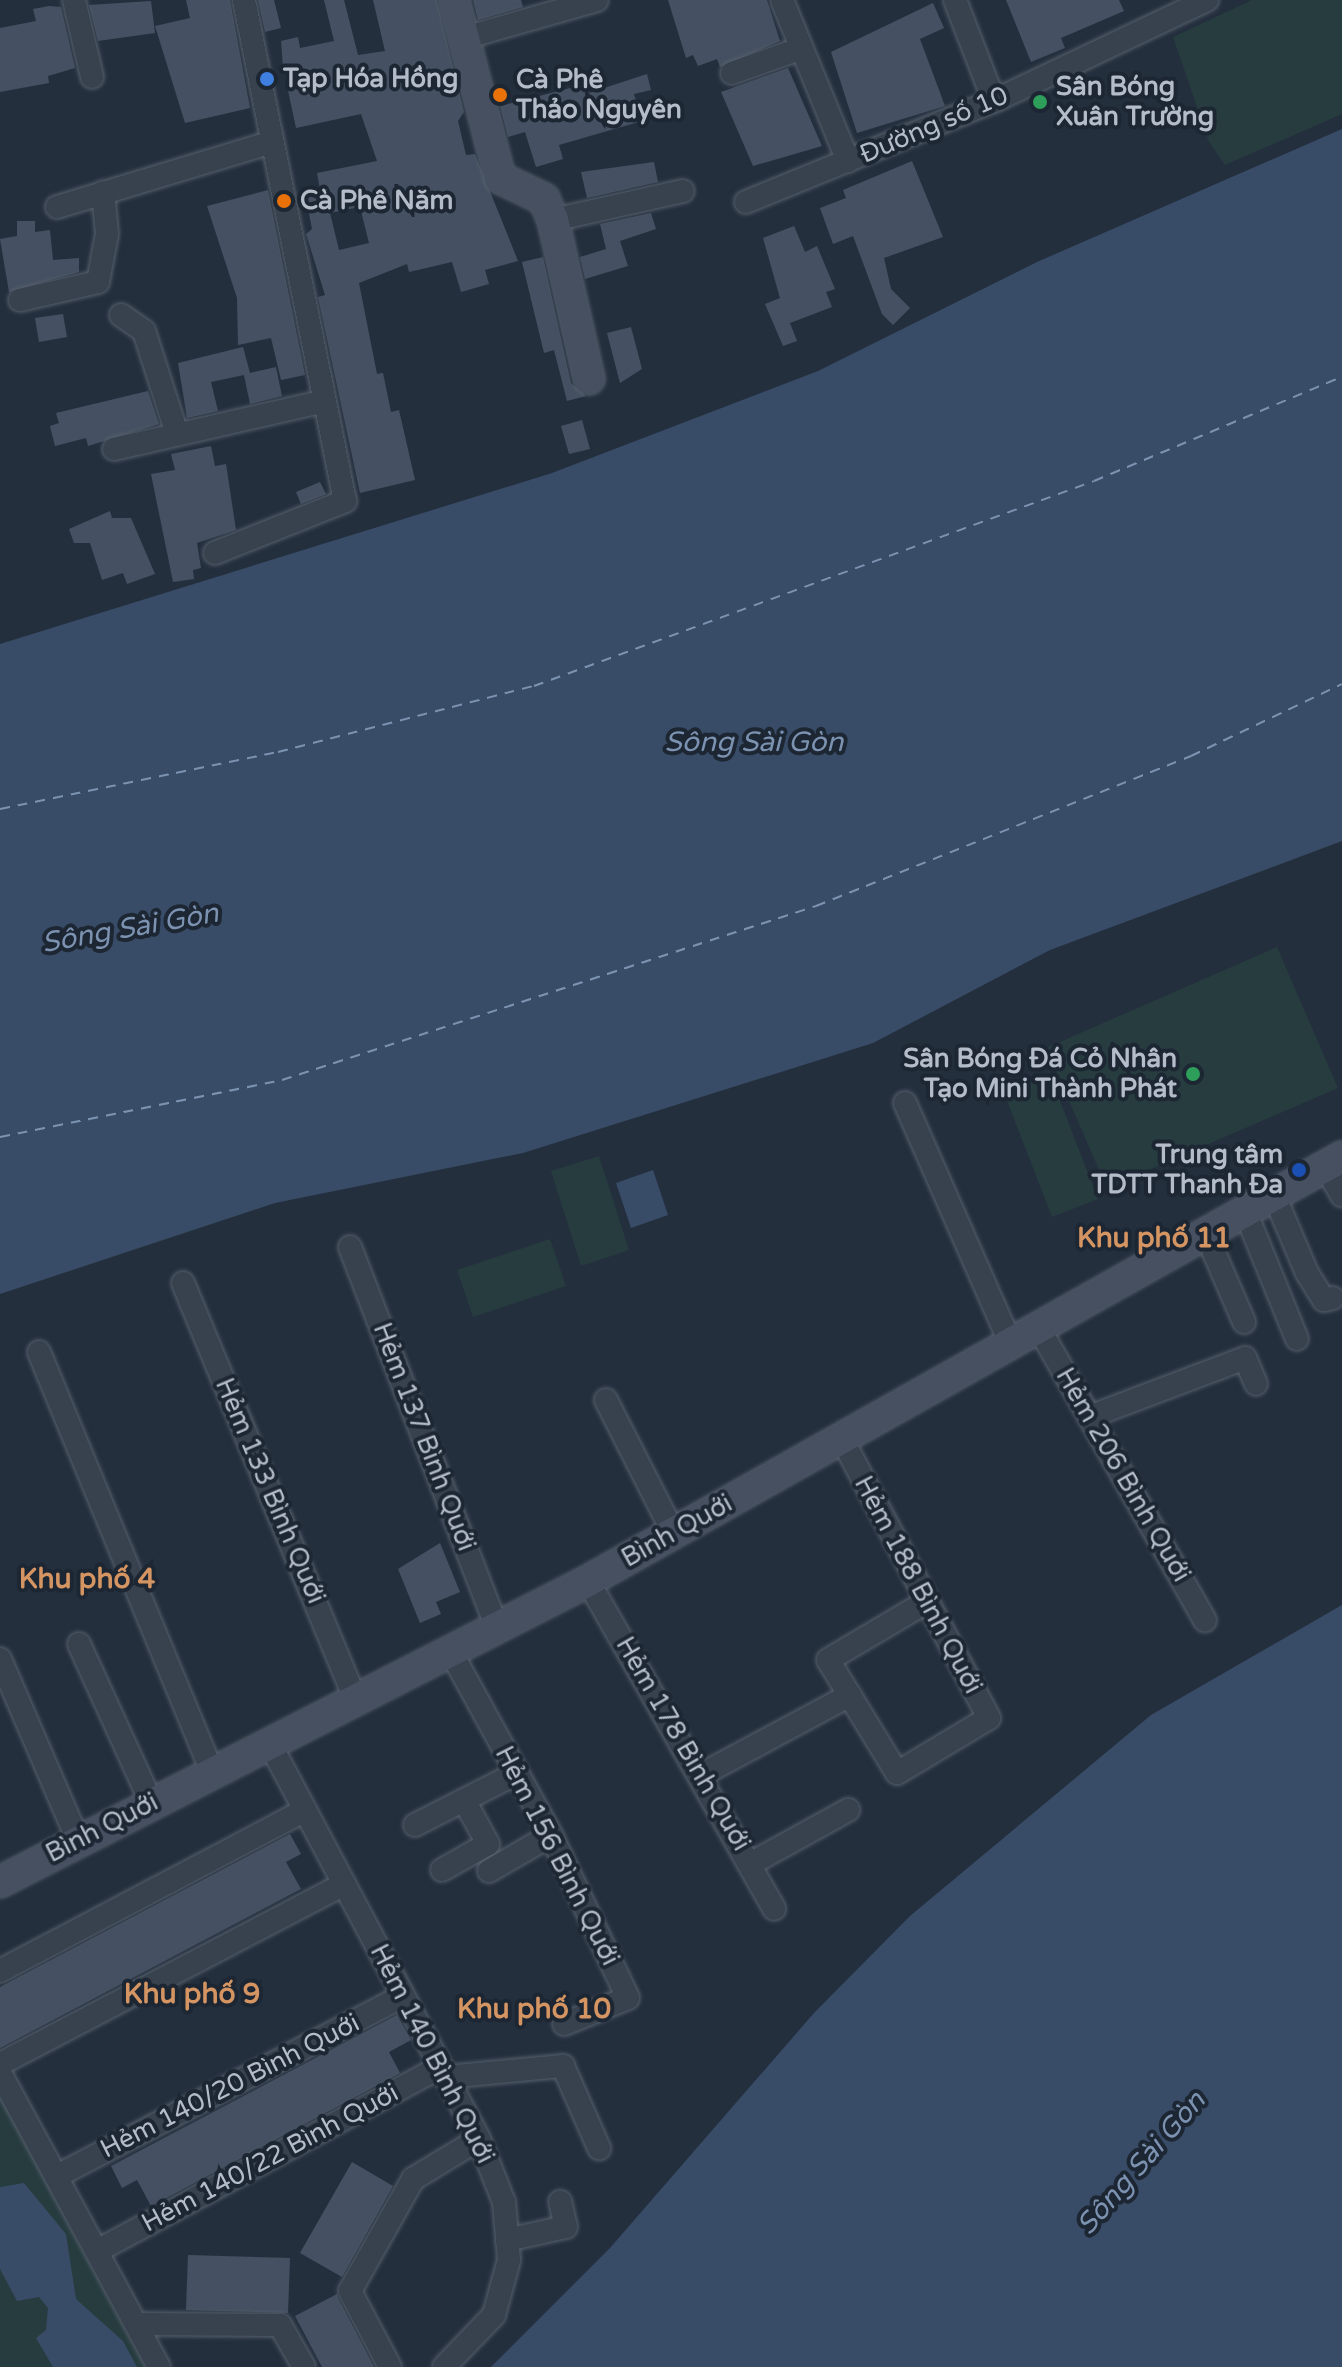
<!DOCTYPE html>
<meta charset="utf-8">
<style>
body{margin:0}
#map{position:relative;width:1342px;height:2367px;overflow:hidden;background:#242f3e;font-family:"Varela Round",sans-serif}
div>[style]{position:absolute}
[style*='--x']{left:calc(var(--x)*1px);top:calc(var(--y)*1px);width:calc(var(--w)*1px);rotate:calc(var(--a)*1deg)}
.green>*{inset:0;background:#263c3f}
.water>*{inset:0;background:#394c67}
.ferry>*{height:2px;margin-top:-1px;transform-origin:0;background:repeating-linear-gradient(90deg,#7c92b1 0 10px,transparent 0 18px)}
.building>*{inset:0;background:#455162}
.roads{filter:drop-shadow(0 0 2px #565f6c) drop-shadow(0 0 2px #565f6c)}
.street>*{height:22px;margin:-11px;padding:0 11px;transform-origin:11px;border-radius:11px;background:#38414e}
.secondary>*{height:30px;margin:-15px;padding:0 15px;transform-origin:15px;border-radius:15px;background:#465061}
.dots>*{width:22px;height:22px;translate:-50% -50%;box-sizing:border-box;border:4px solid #1d2633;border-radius:50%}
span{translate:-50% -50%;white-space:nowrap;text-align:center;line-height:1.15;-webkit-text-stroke:8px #1d2633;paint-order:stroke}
.poi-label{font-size:26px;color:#b4bcc9;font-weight:700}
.left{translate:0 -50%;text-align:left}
.right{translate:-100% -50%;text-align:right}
.street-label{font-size:26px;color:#b4bcc9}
.water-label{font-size:28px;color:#7c92b1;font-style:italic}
.neighbourhood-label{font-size:28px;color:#d59563;font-weight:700}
</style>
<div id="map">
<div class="green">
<i style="clip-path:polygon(1252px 0,1342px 0,1342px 114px,1225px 165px,1209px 142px,1173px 37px)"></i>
<i style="clip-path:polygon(1277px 947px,1338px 1088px,1107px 1188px,1046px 1048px)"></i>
<i style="clip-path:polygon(1050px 1075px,1098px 1199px,1052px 1217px,1004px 1093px)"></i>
<i style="clip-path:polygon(599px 1156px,629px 1250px,581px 1266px,551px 1171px)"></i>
<i style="clip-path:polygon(550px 1239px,566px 1286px,473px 1317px,457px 1270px)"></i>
<i style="clip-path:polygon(0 2097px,145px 2367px,0 2367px)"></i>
</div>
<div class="water">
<i style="clip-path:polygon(1342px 129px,1342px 841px,1050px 950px,873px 1043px,523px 1153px,275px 1203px,0 1294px,0 644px,552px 473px,818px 371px,1037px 262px)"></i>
<i style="clip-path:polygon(653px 1170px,668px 1215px,631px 1228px,616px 1183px)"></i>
<i style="clip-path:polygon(1342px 1605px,1342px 2367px,491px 2367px,610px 2248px,814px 2013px,910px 1916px,1151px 1715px)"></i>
<i style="clip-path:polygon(24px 2183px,66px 2234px,76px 2299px,123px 2341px,137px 2367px,53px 2367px,36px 2338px,46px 2330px,48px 2308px,39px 2297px,17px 2301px,0 2269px,0 2187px)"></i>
</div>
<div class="ferry">
<i style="--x:0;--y:809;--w:284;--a:-11.6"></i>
<i style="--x:278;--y:752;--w:264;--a:-14.5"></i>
<i style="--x:534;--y:686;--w:596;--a:-20.11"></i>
<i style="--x:1094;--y:481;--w:269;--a:-22.8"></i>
<i style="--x:0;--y:1137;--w:288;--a:-11.4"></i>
<i style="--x:282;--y:1080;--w:562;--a:-18.05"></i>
<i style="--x:816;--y:906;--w:404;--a:-21.8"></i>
<i style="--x:1191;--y:756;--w:167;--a:-25.5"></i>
</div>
<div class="building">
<i style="clip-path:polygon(186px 0,230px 0,250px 108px,185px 123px,155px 26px,190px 18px)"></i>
<i style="clip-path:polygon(258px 0,274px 0,281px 28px,265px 32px)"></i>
<i style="clip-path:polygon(evenodd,324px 0,344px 0,358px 55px,385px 51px,373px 0,437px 0,464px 112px,458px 121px,466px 155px,475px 154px,518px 261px,485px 270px,489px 284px,461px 292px,452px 262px,409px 272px,407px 264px,359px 283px,377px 374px,383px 373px,391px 412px,399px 410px,415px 480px,360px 493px,318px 297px,325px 295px,306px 234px,312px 229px,306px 198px,321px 195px,317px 173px,377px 161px,361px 114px,296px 128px,283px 67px,281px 41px,298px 37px,300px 48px,334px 41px,324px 0,360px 207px,369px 243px,339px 250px,330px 213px,360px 207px)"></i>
<i style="clip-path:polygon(473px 0,521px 0,523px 7px,478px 20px)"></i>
<i style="clip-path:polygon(668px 0,767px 0,780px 41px,720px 67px,717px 59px,698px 66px,693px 55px,686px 58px)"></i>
<i style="clip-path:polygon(1006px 0,1119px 0,1124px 11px,1061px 38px,1065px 48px,1031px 62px)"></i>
<i style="clip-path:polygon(151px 1px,155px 33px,98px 41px,89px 5px)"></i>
<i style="clip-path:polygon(933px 3px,944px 28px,920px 39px,945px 106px,857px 133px,831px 52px)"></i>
<i style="clip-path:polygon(49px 6px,61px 7px,75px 68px,48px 76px,49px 83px,0 92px,0 28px,36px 21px,33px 9px)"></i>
<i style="clip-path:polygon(788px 68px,822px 146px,753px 166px,721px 92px)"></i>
<i style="clip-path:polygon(647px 74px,651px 90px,634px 94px,642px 121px,559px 145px,563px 159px,536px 167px,525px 132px,508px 137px,500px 106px,586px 84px,589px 93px)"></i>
<i style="clip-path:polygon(912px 161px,943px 237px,884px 258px,891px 289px,910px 308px,893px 325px,882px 314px,853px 236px,833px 244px,820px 208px,846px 198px,843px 190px)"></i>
<i style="clip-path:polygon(654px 162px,658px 182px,587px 198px,581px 172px)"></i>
<i style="clip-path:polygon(268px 190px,305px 375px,281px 380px,271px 338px,238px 345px,237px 298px,207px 206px)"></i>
<i style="clip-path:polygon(651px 213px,656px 229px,620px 241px,628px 266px,585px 279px,580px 257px,606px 249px,600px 224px)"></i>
<i style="clip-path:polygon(17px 221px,35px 221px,35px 232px,50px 230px,53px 260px,79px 258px,79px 272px,9px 292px,0 239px,17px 236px)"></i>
<i style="clip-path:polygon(794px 226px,805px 252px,817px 246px,835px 289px,826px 292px,832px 307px,790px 323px,797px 341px,783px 346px,765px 304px,780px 298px,763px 238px)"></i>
<i style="clip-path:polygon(543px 257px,571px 383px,586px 396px,567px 401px,554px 350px,544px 353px,522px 262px)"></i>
<i style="clip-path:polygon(63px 314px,67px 337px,39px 342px,35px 318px)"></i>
<i style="clip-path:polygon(631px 327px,642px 369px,620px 383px,607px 333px)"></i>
<i style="clip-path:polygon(243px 347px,250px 373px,276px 367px,282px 396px,250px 404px,244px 375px,211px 382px,218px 411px,187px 418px,178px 363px)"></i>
<i style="clip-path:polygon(148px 391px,159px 424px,88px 446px,86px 438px,55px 446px,50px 426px,59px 423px,56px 413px)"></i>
<i style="clip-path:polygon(582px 420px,590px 449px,569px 454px,561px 426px)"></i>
<i style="clip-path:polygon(211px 446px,215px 466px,226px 464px,236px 530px,197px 543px,201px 568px,193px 570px,194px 579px,173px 582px,151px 474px,175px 470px,171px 454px)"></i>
<i style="clip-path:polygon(320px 482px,326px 494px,301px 504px,296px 492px)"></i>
<i style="clip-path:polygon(110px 511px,112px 518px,131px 518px,155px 574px,127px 584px,123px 573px,102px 580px,90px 543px,74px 543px,69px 529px)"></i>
<i style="clip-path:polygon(440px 1543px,460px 1592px,436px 1602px,441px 1614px,420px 1623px,398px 1569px)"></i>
<i style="clip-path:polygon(290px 1834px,301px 1854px,286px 1862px,301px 1889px,0 2048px,0 1987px)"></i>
<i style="clip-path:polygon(397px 2015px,411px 2040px,389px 2052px,400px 2073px,151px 2206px,137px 2180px,122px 2188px,111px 2166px)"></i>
<i style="clip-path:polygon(352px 2162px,393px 2186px,342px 2277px,300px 2253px)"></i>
<i style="clip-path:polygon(188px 2255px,290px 2258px,288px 2313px,186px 2310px)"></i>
<i style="clip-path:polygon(337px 2294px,338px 2298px,374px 2367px,322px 2367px,295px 2316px)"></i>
</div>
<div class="roads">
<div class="street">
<i style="--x:74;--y:0;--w:79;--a:76.8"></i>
<i style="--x:782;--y:0;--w:174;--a:67.7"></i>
<i style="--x:955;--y:0;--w:108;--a:68.9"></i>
<i style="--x:464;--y:38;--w:138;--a:-15.9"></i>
<i style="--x:732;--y:73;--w:74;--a:-19.7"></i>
<i style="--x:746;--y:202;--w:268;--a:-22.2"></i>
<i style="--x:994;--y:101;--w:236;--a:-25.4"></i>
<i style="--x:57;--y:207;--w:225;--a:-16.8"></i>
<i style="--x:553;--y:220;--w:133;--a:-12.6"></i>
<i style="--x:20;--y:300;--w:80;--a:-13"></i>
<i style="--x:98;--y:282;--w:49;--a:-79.4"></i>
<i style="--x:107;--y:234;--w:42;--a:-95.4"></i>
<i style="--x:121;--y:315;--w:28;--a:35"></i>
<i style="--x:144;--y:331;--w:108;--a:72.2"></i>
<i style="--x:114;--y:449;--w:216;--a:-12.8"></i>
<i style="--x:215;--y:553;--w:140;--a:-21.8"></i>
<i style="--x:345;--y:501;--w:511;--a:-101.4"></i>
<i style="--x:905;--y:1103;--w:266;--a:66.3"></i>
<i style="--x:1325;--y:1166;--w:34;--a:60"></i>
<i style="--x:1274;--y:1195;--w:85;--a:67.1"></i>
<i style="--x:1307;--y:1273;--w:32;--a:58"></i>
<i style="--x:1324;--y:1300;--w:9;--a:-13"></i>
<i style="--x:1245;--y:1211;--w:138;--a:67.9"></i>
<i style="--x:1206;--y:1234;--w:96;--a:66.6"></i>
<i style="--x:350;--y:1247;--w:408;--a:68.9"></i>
<i style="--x:183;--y:1283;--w:451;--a:67.5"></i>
<i style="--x:1040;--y:1330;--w:334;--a:60.4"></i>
<i style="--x:39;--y:1352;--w:454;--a:67.6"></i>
<i style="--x:606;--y:1400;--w:148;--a:63.1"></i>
<i style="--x:1089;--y:1417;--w:167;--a:-20.7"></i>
<i style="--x:1245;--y:1358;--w:28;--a:67"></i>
<i style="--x:843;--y:1441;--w:313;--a:62.2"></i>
<i style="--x:989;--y:1718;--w:107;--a:149.1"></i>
<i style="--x:897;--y:1773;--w:132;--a:-121.4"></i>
<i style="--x:828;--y:1660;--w:114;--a:-30.6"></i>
<i style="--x:588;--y:1581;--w:377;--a:60.4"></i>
<i style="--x:79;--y:1644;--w:174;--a:65.5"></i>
<i style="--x:452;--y:1654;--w:206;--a:61.3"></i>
<i style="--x:551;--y:1835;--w:180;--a:64.7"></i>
<i style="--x:628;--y:1998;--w:69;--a:157.9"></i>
<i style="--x:0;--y:1659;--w:195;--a:66.7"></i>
<i style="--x:269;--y:1742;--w:449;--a:62.1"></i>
<i style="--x:479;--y:2139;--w:68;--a:68.4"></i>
<i style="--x:504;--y:2202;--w:58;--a:85.1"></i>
<i style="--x:509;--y:2260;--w:57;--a:105.3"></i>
<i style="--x:494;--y:2315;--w:72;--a:133.9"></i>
<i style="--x:701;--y:1775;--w:169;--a:-28.2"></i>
<i style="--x:415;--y:1825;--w:114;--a:-27"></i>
<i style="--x:752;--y:1863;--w:110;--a:-28.9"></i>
<i style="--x:442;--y:1870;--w:53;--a:-29.5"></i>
<i style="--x:488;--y:1844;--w:50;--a:-118.6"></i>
<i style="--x:489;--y:1871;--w:72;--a:-30.1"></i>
<i style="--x:0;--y:1971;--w:345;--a:-27.8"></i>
<i style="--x:0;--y:2064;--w:388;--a:-27.6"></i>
<i style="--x:0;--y:2073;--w:334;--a:61.6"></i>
<i style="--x:446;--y:2077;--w:118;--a:-5.4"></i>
<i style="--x:563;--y:2066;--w:90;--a:66.3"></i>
<i style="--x:57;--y:2176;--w:390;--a:-27.5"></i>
<i style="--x:507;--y:2240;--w:60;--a:-12.4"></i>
<i style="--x:566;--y:2227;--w:26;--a:-103"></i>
<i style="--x:99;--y:2250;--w:387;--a:-28.2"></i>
<i style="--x:138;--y:2324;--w:142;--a:0.4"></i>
<i style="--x:280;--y:2325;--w:48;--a:60.3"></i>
<i style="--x:390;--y:2367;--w:86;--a:-117.8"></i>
<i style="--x:350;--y:2291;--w:129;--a:-60.6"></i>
<i style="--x:413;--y:2179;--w:77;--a:-31.2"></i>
</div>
<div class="secondary">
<i style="--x:454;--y:0;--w:184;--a:75.5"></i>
<i style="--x:500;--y:178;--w:49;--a:25.5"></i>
<i style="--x:544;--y:199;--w:23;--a:67"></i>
<i style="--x:553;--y:220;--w:163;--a:77.2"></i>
<i style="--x:0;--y:1882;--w:661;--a:-27.11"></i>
<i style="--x:588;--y:1581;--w:865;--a:-29.35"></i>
</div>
</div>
<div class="dots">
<i style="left:267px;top:79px;background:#3f7fe0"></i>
<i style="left:500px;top:95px;background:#e8710a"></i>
<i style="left:1040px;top:102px;background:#2e9e5b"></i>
<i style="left:284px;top:201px;background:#e8710a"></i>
<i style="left:1193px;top:1074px;background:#2e9e5b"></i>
<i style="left:1299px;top:1170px;background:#1a4fb4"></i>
</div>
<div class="poi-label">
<span class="left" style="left:283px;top:79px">Tạp Hóa Hồng</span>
<span class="left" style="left:516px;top:95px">Cà Phê<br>Thảo Nguyên</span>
<span class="left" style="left:1056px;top:102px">Sân Bóng<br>Xuân Trường</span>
<span class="left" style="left:300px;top:201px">Cà Phê Năm</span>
<span class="right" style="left:1177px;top:1074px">Sân Bóng Đá Cỏ Nhân<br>Tạo Mini Thành Phát</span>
<span class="right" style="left:1283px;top:1170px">Trung tâm<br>TDTT Thanh Đa</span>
</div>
<div class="street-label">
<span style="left:934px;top:125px;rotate:-23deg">Đường số 10</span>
<span style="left:424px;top:1437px;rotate:69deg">Hẻm 137 Bình Quới</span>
<span style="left:1123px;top:1475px;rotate:60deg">Hẻm 206 Bình Quới</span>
<span style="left:270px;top:1491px;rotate:67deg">Hẻm 133 Bình Quới</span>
<span style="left:677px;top:1531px;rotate:-29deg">Bình Quới</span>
<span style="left:918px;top:1585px;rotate:62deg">Hẻm 188 Bình Quới</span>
<span style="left:683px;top:1744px;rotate:60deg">Hẻm 178 Bình Quới</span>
<span style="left:102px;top:1828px;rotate:-27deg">Bình Quới</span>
<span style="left:557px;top:1856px;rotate:63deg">Hẻm 156 Bình Quới</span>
<span style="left:432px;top:2054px;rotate:63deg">Hẻm 140 Bình Quới</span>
<span style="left:230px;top:2086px;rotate:-27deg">Hẻm 140/20 Bình Quới</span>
<span style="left:270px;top:2158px;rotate:-28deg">Hẻm 140/22 Bình Quới</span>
</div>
<div class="water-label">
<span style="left:754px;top:742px">Sông Sài Gòn</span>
<span style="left:130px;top:928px;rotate:-10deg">Sông Sài Gòn</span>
<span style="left:1141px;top:2163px;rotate:-49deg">Sông Sài Gòn</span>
</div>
<div class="neighbourhood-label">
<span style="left:1154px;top:1238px">Khu phố 11</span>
<span style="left:87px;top:1579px">Khu phố 4</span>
<span style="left:192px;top:1994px">Khu phố 9</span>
<span style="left:534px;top:2009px">Khu phố 10</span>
</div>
</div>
